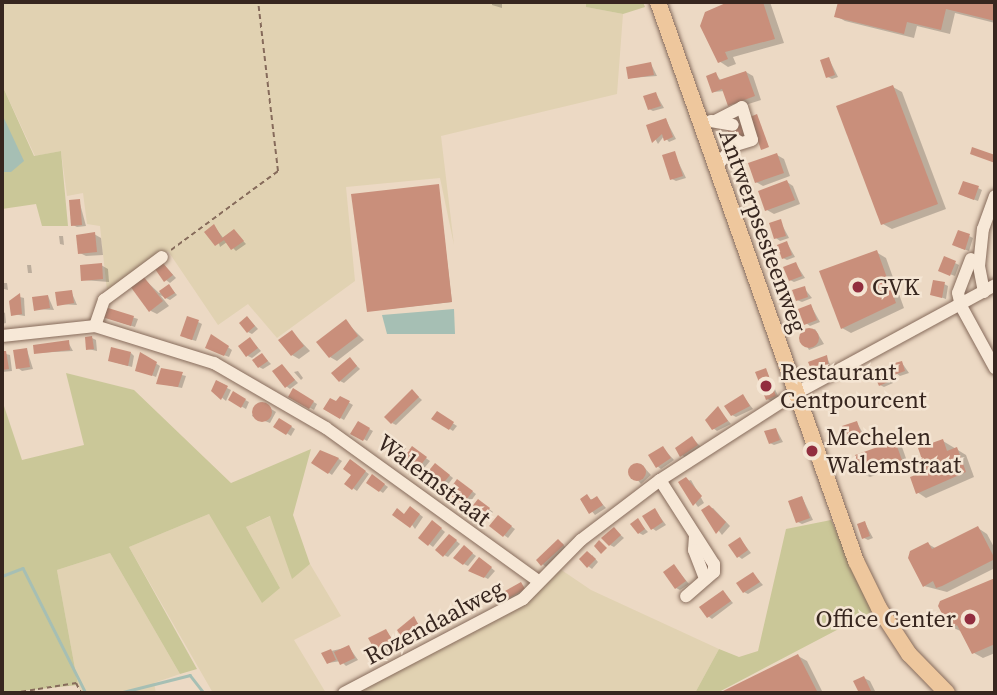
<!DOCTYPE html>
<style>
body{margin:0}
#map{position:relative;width:997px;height:695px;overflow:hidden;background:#ecd9c4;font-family:"Source Serif 4",serif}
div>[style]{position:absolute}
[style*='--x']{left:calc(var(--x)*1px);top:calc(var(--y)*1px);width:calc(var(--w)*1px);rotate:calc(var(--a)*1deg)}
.farmland>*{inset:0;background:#e1d2b2}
.green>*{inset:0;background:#cac798}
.water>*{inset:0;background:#a6bfb4}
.shadow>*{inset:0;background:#0003}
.stream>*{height:2.5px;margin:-1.25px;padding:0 1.25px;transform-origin:1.25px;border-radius:1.25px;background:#a6bfb4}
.building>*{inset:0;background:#c98f7b}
.round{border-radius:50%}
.path>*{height:2px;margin-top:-1px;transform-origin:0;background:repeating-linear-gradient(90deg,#866b5b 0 5px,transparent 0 8.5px)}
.roads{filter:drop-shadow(0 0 2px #866b5b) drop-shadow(0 0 2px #866b5b)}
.minor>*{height:12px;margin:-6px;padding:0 6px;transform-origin:6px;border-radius:6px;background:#f7e8d7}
.major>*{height:16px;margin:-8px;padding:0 8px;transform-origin:8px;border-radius:8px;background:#eec79d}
.dots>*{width:19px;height:19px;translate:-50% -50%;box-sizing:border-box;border:4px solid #f4e5d3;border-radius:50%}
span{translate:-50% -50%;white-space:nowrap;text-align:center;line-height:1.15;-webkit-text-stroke:5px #f4e5d3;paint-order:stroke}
.street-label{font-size:24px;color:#37261f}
.poi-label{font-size:24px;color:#37261f}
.left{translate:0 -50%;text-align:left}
.right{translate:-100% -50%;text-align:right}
.frame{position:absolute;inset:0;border:4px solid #37261f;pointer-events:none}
</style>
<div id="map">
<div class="farmland">
<i style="clip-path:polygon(2px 2px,586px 2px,586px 7px,623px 14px,617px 94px,441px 136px,454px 245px,440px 178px,346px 187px,355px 281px,277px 338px,248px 304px,218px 325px,168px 251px,107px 291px,100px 226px,87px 224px,83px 193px,67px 196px,61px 151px,35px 156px,2px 85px)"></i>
<i style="clip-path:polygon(209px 514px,280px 588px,246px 527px,271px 516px,292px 578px,310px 564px,341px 616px,294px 640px,326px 693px,213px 693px,129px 547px)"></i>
<i style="clip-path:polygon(110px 553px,180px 674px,154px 683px,156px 693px,81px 693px,78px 685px,57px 570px)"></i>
<i style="clip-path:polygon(560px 569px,591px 590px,719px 649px,695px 693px,353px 693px,500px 616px)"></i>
</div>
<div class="green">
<i style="clip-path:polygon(586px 2px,643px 2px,645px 7px,623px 14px,586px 7px)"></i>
<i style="clip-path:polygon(2px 85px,34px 156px,61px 151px,68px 226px,42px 226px,36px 204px,2px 209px)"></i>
<i style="clip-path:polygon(66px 373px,134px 390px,231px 483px,311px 449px,293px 515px,310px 564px,292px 579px,270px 516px,246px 527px,280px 588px,262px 603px,209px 514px,129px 547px,197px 669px,180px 674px,110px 553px,57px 570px,78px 685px,2px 693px,2px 400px,22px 460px,84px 445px)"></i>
<i style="clip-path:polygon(831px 520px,873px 611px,717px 693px,695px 693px,719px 649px,739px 657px,758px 651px,786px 529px)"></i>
</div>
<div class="water">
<i style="clip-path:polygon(2px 114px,24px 161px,11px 172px,2px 172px)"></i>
<i style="clip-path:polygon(454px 309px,455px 334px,387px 334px,382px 315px)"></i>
</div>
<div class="shadow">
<i style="clip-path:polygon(492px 2px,502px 2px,502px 8px,492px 5px)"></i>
<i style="clip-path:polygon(737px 2px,770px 2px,784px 43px,733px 57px,736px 64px,728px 67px,719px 61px,707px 14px)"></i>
<i style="clip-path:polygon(840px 2px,995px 2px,995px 23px,955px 13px,950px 34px,917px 26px,914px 38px,845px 21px,836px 16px)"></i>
<i style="clip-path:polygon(829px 59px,838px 77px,832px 79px,828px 77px)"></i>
<i style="clip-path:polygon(651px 64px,657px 76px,630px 78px)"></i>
<i style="clip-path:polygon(746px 72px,753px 76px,761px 100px,736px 108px,725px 91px,713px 92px,716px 74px,721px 81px)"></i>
<i style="clip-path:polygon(893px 87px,902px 92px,946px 209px,892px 229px,883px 224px)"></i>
<i style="clip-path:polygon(656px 94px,664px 108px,653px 111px,649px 109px)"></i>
<i style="clip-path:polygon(666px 120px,676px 139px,669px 142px,664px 136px,658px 144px,648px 126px)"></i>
<i style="clip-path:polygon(674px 153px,686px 178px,676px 181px,672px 179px)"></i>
<i style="clip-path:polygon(777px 155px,784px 159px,790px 176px,763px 186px,756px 182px)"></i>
<i style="clip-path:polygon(787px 182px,793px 186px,800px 204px,774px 214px,767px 210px)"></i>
<i style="clip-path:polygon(438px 185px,452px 302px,370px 311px)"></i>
<i style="clip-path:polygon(978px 188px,982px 190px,978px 201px,964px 196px)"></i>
<i style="clip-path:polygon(79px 200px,86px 226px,77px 227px,73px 225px)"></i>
<i style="clip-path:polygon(780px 221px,789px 238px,780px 241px,776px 238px)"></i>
<i style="clip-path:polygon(214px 226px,224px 239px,234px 231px,246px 244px,236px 251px,227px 242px,220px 247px)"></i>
<i style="clip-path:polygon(94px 234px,101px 238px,103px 255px,86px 256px,80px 253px)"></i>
<i style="clip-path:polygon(59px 236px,63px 236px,64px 245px,60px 244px)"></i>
<i style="clip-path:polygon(969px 236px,973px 238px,969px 251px,958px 247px)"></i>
<i style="clip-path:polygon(787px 243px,795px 257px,787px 260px,783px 258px)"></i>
<i style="clip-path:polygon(876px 252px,886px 258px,904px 308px,851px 333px,842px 328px)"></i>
<i style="clip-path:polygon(955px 263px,959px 265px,955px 276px,944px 272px)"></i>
<i style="clip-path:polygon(796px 264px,805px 278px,794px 282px,790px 280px)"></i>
<i style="clip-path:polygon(27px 265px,31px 265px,32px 273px,28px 273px)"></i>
<i style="clip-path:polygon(101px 265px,108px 269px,109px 282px,83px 280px)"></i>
<i style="clip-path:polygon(164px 265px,176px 278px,170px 283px,166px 280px)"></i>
<i style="clip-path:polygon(143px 278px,159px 293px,169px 286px,177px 295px,170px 300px,160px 295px,169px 306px,157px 314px,151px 311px)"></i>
<i style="clip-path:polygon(2px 283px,7px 283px,8px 290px,4px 289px)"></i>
<i style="clip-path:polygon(944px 284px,948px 286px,946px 299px,932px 294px)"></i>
<i style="clip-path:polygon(804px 288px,812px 298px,802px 302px,797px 300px)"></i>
<i style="clip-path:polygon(71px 291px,77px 305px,59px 304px)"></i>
<i style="clip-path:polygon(16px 296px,24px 298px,25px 316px,13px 314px)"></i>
<i style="clip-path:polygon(48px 296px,54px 310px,36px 309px)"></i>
<i style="clip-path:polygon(811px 306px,820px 322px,810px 326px,806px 323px)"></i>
<i style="clip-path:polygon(106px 309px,138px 319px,135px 327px,104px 317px)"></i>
<i style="clip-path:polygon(2px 311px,5px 313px,6px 323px,2px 324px)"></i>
<i style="clip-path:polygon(248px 318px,258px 329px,252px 334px,248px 332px)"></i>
<i style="clip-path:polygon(198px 322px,202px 324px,196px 341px,186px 338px)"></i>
<i style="clip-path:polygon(346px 322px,364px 340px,337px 361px,330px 357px)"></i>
<i style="clip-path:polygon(815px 329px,824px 344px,809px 350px,800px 334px)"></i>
<i style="clip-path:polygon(292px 332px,310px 351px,299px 359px,292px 355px)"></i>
<i style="clip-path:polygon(212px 336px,232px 350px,229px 357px,211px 350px)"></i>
<i style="clip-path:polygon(92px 338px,96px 340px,97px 351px,88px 349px)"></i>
<i style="clip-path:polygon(250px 339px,261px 351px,252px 358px,248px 356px)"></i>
<i style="clip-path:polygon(68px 342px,73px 351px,36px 353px)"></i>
<i style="clip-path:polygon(27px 350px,33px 369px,22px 371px,18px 368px)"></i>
<i style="clip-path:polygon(2px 353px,10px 355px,12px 371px,2px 372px)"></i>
<i style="clip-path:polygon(131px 353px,134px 356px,132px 367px,114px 362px)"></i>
<i style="clip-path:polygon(141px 354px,160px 366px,156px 377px,141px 371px)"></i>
<i style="clip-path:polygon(262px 355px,271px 364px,263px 369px,259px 367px)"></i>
<i style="clip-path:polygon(827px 357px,832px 370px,814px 373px)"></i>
<i style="clip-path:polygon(350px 359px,360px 369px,344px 383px,340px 381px)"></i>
<i style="clip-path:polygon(902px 363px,909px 373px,900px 376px,896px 373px)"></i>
<i style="clip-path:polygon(282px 366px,298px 383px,290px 389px,286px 386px)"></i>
<i style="clip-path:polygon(884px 369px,893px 383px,884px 387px,880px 385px)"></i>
<i style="clip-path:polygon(162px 370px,186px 376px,182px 388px,158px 383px)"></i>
<i style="clip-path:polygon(766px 370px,779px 398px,771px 401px,767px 399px)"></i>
<i style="clip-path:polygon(298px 371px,303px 378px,301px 380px,294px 372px)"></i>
<i style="clip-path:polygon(217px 383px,231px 390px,226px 401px,213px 390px)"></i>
<i style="clip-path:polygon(293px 390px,317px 404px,314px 410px,290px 396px)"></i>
<i style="clip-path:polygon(412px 391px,422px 400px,396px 425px,392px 423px)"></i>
<i style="clip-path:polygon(234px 394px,249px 402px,246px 409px,230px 400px)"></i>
<i style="clip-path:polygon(743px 396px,753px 409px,736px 417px,732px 415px)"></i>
<i style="clip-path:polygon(341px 398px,353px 405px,344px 420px,325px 409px)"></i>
<i style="clip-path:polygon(260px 402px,276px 412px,270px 423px,252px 416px)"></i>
<i style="clip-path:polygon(718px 409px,731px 424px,717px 431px,713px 428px)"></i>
<i style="clip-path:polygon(437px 413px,457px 426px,453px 431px,434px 419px)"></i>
<i style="clip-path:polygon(280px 420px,295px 429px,291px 436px,276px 426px)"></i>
<i style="clip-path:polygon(358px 423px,373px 431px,367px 441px,353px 433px)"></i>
<i style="clip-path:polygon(857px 423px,865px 437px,850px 442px)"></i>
<i style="clip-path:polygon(776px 429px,783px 442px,774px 445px,770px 443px)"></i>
<i style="clip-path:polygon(692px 438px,701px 447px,686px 458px,682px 455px)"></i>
<i style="clip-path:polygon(396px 441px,406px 448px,401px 456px,397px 453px)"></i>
<i style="clip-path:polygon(943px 441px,966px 455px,974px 477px,926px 498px,917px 492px)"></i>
<i style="clip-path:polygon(895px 443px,902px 447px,908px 464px,870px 477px,863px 474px)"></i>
<i style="clip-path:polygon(663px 448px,674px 460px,661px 469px,657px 466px)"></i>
<i style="clip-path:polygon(416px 451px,430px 461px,421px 472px,404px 460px)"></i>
<i style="clip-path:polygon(334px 456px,342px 461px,332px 475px,314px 462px)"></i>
<i style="clip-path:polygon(350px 461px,369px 474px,357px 491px,347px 484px,353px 475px)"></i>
<i style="clip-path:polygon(641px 464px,651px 475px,641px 484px,629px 470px)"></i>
<i style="clip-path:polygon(439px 467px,453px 478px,446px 487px,428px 474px)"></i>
<i style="clip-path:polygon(377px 479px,388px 487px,383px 493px,380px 491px)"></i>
<i style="clip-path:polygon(691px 480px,704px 503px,698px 507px,681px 483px)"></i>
<i style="clip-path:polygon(461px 483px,476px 494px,468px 505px,449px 492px)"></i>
<i style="clip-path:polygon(802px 497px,813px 520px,802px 524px,798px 522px)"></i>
<i style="clip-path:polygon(597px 498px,606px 508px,595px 515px,583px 501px)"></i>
<i style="clip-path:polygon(482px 504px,493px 512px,487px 519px,484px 517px)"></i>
<i style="clip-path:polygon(713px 508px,730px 526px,722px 535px,704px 511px)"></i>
<i style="clip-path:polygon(414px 510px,423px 517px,415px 529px,405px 515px)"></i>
<i style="clip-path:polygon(655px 510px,666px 525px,656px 531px,652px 528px)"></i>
<i style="clip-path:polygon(502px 520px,515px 529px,508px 538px,492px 526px)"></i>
<i style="clip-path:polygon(638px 521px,648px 532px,643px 535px,639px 533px)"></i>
<i style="clip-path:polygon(865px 523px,873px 538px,868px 540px,864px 538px)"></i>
<i style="clip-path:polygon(436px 524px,445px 532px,433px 547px,420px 537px)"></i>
<i style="clip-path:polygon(978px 528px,987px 534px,995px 549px,995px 568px,947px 592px,924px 586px,928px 544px,937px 549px)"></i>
<i style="clip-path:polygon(614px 529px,624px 538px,614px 547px,610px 545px)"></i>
<i style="clip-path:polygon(453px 538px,460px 544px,448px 557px,444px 555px)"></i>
<i style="clip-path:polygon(740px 539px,751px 553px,742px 559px,738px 556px)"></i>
<i style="clip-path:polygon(562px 543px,566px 548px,546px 567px,538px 560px)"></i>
<i style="clip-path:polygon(468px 550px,476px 556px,468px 566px,464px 564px)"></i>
<i style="clip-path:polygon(592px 555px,598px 562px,592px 569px,588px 566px)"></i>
<i style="clip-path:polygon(483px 561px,495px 571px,488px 579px,471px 570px)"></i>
<i style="clip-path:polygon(674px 566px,689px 584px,680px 590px,676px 588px)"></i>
<i style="clip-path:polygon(753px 574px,763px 585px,748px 594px,744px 592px)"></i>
<i style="clip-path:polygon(995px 580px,995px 653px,983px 658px,974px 653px,963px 632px,951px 627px,957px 599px)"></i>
<i style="clip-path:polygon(521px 584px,528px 592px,505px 605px,501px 602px)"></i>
<i style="clip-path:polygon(723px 592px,733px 603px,712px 619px,708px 616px)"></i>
<i style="clip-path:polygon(414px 618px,424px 632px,408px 641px,404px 639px)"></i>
<i style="clip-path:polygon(386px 631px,399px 647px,384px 655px,377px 651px)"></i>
<i style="clip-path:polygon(349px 647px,358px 660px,346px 666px,341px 661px,328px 663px,331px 651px)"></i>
<i style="clip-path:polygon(798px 656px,807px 661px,823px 693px,722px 693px)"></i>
<i style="clip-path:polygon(864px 678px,870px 681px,876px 693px,861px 693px,855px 682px)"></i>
</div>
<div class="stream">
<i style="--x:2;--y:576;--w:22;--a:-21"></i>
<i style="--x:23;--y:568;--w:140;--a:63.3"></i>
<i style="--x:119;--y:693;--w:73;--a:-14.2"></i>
<i style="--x:190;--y:675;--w:23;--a:52"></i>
</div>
<div class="building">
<i style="clip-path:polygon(728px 2px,763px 2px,775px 39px,725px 52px,728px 59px,718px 63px,700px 26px,705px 12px)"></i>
<i style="clip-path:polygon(838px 2px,995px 2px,995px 21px,946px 9px,941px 30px,907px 22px,904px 34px,834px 17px)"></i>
<i style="clip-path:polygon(829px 57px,835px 75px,826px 78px,820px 60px)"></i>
<i style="clip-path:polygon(651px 62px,654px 75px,628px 79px,626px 67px)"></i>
<i style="clip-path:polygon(746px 71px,755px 96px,728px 106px,722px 89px,712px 93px,706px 76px,716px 72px,719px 80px)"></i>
<i style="clip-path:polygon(893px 85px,938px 204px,881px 225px,836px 106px)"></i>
<i style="clip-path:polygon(656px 92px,661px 106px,648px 110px,643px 96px)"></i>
<i style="clip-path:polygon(757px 114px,769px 147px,761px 150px,750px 117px)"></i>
<i style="clip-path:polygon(666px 118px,673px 137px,664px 141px,662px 134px,652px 143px,646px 125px)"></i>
<i style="clip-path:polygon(742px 124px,746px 135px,731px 140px,727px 129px)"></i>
<i style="clip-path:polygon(972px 147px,995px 155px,995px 163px,970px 154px)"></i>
<i style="clip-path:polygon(675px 151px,683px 176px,670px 180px,662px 155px)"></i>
<i style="clip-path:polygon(777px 153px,784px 173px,755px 183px,748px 163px)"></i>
<i style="clip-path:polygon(787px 180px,795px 200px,765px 211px,758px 191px)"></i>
<i style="clip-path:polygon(963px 181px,979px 186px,974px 200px,958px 194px)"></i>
<i style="clip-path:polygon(439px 184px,452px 302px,367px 312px,351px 194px)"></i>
<i style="clip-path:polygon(80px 199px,82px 225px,71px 226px,69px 200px)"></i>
<i style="clip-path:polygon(781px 219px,786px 236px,774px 239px,769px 223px)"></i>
<i style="clip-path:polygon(214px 224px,222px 238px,234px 229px,244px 241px,231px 250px,224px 240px,215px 246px,204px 232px)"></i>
<i style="clip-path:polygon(958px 230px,970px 234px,965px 250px,952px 245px)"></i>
<i style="clip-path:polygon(95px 232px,97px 252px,78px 254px,76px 235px)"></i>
<i style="clip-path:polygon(787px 241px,792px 255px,782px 259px,777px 245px)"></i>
<i style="clip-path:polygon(877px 250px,896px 303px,841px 329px,819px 271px)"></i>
<i style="clip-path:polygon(944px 256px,956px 261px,950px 276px,938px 271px)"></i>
<i style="clip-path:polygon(796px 262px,802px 276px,789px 281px,783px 267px)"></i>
<i style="clip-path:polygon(102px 263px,103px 279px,81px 281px,80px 265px)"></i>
<i style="clip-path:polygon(163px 263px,173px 275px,164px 282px,155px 269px)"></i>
<i style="clip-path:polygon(143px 276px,163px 301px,149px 312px,130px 286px)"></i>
<i style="clip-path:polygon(933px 280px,945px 282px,942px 298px,930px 295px)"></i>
<i style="clip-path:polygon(169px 284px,175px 293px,165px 299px,159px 291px)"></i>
<i style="clip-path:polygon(805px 286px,808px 297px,796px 301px,792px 290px)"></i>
<i style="clip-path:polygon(72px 290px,74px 303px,57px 306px,55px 292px)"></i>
<i style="clip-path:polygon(20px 293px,22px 314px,11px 316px,9px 301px)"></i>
<i style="clip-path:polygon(48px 295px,50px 308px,34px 311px,32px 297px)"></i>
<i style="clip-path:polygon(811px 304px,817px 320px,804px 325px,798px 309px)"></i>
<i style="clip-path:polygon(105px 307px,134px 316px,131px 326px,102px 317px)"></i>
<i style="clip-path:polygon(187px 316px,199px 320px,192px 340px,180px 336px)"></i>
<i style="clip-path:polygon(247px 316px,255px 326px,247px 333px,239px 323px)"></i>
<i style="clip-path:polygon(346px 319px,358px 336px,329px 358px,316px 342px)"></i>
<i class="round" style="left:799px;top:328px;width:20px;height:20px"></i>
<i style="clip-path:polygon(292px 330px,304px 346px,291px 356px,278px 340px)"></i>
<i style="clip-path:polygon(211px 334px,229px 346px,224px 356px,205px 348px)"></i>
<i style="clip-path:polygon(92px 336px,94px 349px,86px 350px,85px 337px)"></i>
<i style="clip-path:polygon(250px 337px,258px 348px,246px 357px,238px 346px)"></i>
<i style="clip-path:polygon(69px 340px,70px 350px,34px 354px,33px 345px)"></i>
<i style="clip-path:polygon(111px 347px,131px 352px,128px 366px,108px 361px)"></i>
<i style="clip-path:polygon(27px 348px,30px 367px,16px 369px,13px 350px)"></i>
<i style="clip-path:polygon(2px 351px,6px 351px,9px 369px,2px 370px)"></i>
<i style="clip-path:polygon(140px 352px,157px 362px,152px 376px,135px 371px)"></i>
<i style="clip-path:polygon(262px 353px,268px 361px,258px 368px,252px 360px)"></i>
<i style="clip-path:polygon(827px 355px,829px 368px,813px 374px,808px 362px)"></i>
<i style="clip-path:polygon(350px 357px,357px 366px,339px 382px,331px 373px)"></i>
<i style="clip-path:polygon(902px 361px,905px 371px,894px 375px,891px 364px)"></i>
<i style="clip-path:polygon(282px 364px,295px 380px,285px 388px,272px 371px)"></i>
<i style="clip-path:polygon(885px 367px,890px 381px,879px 386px,873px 372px)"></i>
<i style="clip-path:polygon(161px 368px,183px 372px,178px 387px,156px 384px)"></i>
<i style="clip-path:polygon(766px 368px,776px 396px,766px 400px,755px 372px)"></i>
<i style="clip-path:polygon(216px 380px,228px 386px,221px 400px,211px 391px)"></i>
<i style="clip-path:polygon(293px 388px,314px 401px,309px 409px,288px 397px)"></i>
<i style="clip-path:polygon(412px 389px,419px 397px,391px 424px,384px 417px)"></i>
<i style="clip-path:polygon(233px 391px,246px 399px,241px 408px,228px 400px)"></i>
<i style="clip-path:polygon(743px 394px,750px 406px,731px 416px,724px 406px)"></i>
<i style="clip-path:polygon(340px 396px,350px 401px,340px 419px,323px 409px,330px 398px,336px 401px)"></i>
<i class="round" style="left:252px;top:402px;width:20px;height:20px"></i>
<i style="clip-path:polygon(718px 406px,728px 421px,712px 430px,705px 420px)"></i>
<i style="clip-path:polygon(437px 411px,454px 422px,449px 430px,431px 419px)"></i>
<i style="clip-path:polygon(279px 418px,292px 426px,286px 435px,273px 427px)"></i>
<i style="clip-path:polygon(358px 421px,370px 428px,363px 441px,350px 434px)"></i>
<i style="clip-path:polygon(857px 421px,863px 439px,848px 444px,842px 426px)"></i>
<i style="clip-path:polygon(776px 428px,780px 440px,769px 444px,764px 431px)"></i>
<i style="clip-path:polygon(392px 436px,404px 445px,396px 455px,385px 446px)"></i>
<i style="clip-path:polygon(692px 436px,698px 445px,680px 457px,675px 448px)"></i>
<i style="clip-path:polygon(943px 439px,947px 451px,957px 447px,966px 472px,916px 494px,910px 477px,926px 471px,918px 448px)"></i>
<i style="clip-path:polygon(895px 441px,902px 460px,862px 475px,855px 455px)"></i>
<i style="clip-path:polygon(412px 446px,427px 457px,416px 471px,402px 460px)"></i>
<i style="clip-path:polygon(663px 446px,671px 458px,656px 468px,648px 455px)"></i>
<i style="clip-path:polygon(320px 450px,339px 458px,328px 474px,311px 463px)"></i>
<i style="clip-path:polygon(350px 459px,366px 471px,352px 490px,344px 484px,351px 475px,343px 469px)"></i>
<i style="clip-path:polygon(435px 463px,450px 475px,441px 486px,426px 474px)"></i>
<i class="round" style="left:628px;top:463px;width:18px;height:18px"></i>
<i style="clip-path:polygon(372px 474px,385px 484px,379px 492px,366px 483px)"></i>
<i style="clip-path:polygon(686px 477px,702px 496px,693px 506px,678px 482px)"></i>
<i style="clip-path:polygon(457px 479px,473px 491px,463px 504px,447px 493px)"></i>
<i style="clip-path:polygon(587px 494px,591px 500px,597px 496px,603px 505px,589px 514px,580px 499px)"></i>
<i style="clip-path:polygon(802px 496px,810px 518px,796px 523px,788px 501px)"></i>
<i style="clip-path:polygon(478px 499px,490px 508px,483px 518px,470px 509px)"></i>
<i style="clip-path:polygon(709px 505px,726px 522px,716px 534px,701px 510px)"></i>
<i style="clip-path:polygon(410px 506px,420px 514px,410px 528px,392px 515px,397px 508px,404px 514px)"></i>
<i style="clip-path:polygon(655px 508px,663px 522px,651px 530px,642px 516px)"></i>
<i style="clip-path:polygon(498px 515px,512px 526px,503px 537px,489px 526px)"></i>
<i style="clip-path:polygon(638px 518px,645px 529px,638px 534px,630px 524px)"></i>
<i style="clip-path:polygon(432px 520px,442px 528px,428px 546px,418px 538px)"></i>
<i style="clip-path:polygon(865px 521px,870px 536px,862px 539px,857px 524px)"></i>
<i style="clip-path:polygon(978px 526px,995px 559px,942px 586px,936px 588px,933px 581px,923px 587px,908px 558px,910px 551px,928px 542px,932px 549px)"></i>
<i style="clip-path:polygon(614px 527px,621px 535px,609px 546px,601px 538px)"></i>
<i style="clip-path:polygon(449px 534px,457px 540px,443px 557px,435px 550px)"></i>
<i style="clip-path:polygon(740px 537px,748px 550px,737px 558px,728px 545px)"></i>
<i style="clip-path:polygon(558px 539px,564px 545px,541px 566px,536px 560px)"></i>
<i style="clip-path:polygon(599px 540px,607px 548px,601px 554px,594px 546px)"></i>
<i style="clip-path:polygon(464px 545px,473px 553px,463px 565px,453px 558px)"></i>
<i style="clip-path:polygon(587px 551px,596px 559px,587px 568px,579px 559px)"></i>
<i style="clip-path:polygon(479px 557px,492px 567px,484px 578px,468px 571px)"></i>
<i style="clip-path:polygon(674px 564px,686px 581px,675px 589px,663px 572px)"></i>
<i style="clip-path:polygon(753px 572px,760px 582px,743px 593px,736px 583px)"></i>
<i style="clip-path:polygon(995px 578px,995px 644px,972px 654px,957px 625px,950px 629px,938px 606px,940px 601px)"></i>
<i style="clip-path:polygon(521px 582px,525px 589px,500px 603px,496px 596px)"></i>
<i style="clip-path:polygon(723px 590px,731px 601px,707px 618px,699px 607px)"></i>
<i style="clip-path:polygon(414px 616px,421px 630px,403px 640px,397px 630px)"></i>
<i style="clip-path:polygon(386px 629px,394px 643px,376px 652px,368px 638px)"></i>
<i style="clip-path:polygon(349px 645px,355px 658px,340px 665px,334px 652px)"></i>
<i style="clip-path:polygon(331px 649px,336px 660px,327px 664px,321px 653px)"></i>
<i style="clip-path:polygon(798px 654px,818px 693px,719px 693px)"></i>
<i style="clip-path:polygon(864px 676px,872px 693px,859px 693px,853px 681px)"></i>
</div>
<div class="path">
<i style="--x:171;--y:250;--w:133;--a:-36.4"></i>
<i style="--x:278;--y:171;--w:170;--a:-96.7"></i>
<i style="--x:13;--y:693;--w:64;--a:-9"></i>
<i style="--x:76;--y:683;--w:11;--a:63"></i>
</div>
<div class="roads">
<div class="minor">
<i style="--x:711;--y:121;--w:22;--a:10"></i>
<i style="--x:715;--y:121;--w:30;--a:-27"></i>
<i style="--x:742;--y:107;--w:34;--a:73"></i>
<i style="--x:752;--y:140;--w:17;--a:163"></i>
<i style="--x:716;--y:167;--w:34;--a:-50"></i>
<i style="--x:971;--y:259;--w:36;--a:111"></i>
<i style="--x:958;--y:293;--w:13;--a:77"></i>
<i style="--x:961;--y:306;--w:71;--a:61.3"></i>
<i style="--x:984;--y:292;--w:26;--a:-101"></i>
<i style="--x:979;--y:266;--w:37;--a:-84"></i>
<i style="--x:983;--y:229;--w:35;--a:-70"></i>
<i style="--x:95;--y:326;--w:28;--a:-71"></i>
<i style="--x:104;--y:300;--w:72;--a:-36.6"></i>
<i style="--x:2;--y:336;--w:94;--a:-6.1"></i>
<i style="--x:95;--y:326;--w:125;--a:17.3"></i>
<i style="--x:214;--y:363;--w:129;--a:30.1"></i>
<i style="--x:326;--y:428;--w:261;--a:35.8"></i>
<i style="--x:660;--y:480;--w:100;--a:57.3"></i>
<i style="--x:714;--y:564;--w:8;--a:90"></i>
<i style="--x:714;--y:572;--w:37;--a:139"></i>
<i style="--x:695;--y:536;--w:14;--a:94"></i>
<i style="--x:694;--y:550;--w:31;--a:69"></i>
<i style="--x:344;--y:693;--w:202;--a:-27.7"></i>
<i style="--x:523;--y:599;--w:83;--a:-45.5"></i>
<i style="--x:581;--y:540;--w:99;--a:-37.2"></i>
<i style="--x:660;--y:480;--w:153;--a:-32.8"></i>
<i style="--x:789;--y:397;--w:234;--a:-28.5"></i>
</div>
<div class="major">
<i style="--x:658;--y:2;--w:593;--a:70.5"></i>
<i style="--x:856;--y:561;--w:52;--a:63.9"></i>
<i style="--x:879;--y:608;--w:55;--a:56.9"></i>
<i style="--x:909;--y:654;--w:54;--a:45.7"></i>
</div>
</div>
<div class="dots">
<i style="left:858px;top:287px;background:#922e3f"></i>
<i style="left:766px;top:386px;background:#922e3f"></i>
<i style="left:812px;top:451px;background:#922e3f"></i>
<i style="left:970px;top:619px;background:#922e3f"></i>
</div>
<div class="street-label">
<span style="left:763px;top:231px;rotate:70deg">Antwerpsesteenweg</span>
<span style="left:434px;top:480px;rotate:37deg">Walemstraat</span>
<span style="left:434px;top:622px;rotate:-28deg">Rozendaalweg</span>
</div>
<div class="poi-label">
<span class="left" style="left:872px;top:287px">GVK</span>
<span class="left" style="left:780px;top:386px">Restaurant<br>Centpourcent</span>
<span class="left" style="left:826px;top:451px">Mechelen<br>Walemstraat</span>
<span class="right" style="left:956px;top:619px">Office Center</span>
</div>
<div class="frame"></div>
</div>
